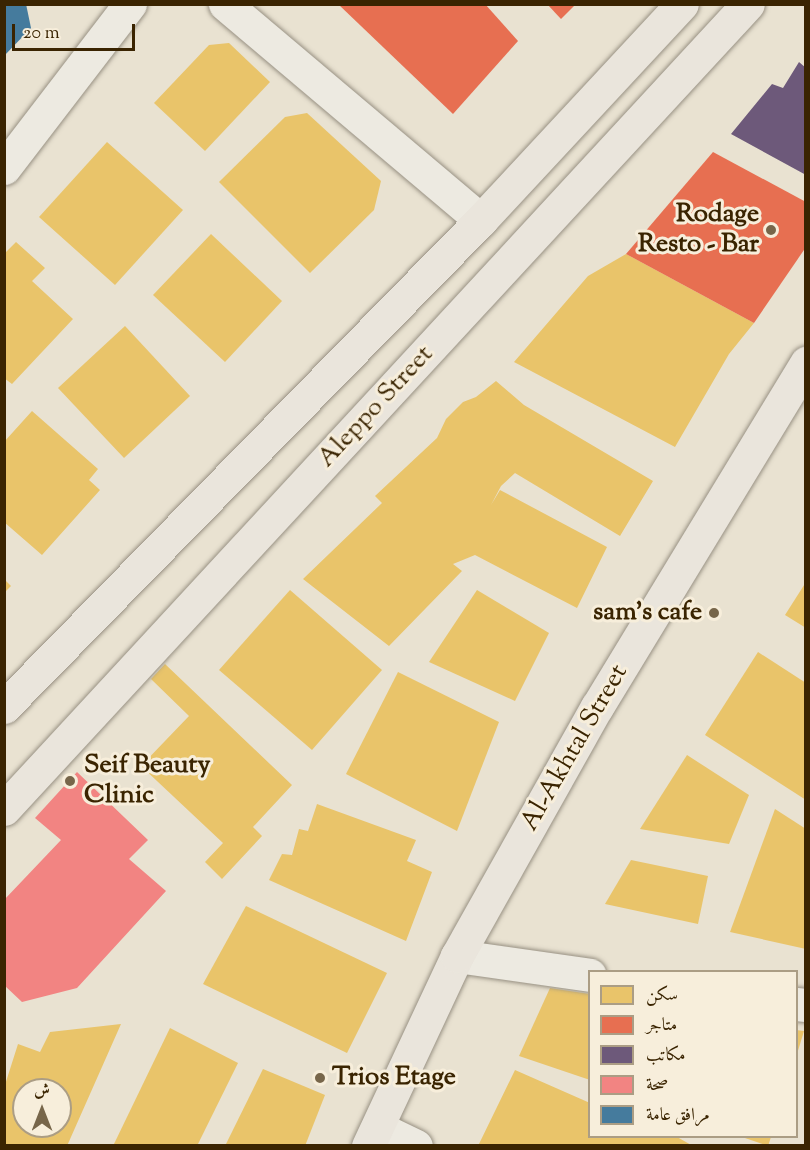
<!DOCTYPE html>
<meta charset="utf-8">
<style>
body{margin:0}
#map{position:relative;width:810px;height:1150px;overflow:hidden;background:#e9e2d1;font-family:"Sorts Mill Goudy",Amiri,serif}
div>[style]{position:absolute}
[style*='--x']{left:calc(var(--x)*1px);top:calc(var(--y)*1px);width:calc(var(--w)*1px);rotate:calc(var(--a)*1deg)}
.homes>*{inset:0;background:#e9c46a}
.shops>*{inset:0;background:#e76f51}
.offices>*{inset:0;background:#6d597a}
.health>*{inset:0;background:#f28482}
.public>*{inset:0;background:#457b9d}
.roads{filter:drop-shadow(0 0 2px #989183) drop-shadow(0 0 2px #989183)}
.minor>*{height:33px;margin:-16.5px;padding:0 16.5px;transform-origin:16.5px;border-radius:16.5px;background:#edeae1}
.major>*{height:33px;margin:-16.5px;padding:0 16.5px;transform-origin:16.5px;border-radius:16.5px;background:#eae5dc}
.dots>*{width:16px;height:16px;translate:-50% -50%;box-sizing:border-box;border:3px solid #f7eedb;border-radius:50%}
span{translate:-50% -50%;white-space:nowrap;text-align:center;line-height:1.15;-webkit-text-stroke:6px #f7eedb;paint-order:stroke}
.poi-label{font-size:26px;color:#3a2401;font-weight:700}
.right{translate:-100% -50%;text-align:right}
.left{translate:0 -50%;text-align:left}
.street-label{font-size:26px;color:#3a2401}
.frame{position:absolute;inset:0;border:6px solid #3a2401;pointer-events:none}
.legend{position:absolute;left:588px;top:970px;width:210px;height:168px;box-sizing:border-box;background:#f7eedb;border:2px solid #ab9d84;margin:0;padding:8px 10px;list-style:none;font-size:18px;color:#3a2401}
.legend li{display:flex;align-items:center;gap:12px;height:30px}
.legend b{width:30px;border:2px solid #ab9d84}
.north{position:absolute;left:12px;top:1078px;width:60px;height:60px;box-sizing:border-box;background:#f7eedb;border:2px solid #ab9d84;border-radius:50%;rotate:0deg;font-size:16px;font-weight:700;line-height:24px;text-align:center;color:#3a2401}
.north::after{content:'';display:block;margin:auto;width:21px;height:27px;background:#77664a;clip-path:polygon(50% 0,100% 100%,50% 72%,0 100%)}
.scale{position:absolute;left:12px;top:24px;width:123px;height:27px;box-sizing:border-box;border:3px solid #3a2401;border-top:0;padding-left:8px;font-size:18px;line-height:21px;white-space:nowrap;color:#3a2401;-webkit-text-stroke:4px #f7eedb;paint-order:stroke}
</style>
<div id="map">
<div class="homes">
<i style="clip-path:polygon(229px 43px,270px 82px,205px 151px,154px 103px,209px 45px)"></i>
<i style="clip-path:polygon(307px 113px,381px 181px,374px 210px,310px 273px,219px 182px,285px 117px)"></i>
<i style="clip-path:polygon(107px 142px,183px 210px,115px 285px,39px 217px)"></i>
<i style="clip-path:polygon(211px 234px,282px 301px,225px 362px,153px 295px)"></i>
<i style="clip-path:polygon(16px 242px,45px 268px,32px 281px,73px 319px,12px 384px,4px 378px,4px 254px)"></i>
<i style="clip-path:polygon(626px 254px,754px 323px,729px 354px,675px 447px,514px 362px,588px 276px)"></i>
<i style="clip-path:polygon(125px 326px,190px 396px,124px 458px,58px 388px)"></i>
<i style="clip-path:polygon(496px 381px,524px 405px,653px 481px,620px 536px,515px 473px,501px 486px,491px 505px,500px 490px,607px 547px,577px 608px,475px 555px,453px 564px,462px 571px,389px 646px,303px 579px,382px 503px,375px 496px,437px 438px,446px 419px,463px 402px,476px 397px)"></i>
<i style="clip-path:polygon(32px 411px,98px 469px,89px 480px,100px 490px,42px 555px,4px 522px,4px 442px)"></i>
<i style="clip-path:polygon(4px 579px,11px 586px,4px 593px)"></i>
<i style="clip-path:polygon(806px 582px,806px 628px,785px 615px)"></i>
<i style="clip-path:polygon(290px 590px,382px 670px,312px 750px,219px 670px)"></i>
<i style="clip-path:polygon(477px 590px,549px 633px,515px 701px,429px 662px)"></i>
<i style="clip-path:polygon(758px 652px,806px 683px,806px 800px,705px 735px)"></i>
<i style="clip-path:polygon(165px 664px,292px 785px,253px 827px,262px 836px,222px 879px,205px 862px,223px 843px,141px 766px,189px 716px,151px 679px)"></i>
<i style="clip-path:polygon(398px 672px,499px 722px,457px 831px,346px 774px)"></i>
<i style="clip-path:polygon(687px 755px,749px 795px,729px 844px,640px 829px)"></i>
<i style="clip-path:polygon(317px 804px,416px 840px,407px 861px,432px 872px,406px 941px,269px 880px,282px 854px,292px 855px,299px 829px,308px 831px)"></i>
<i style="clip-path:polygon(775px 809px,806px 829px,806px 949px,730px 932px)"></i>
<i style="clip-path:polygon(631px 860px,708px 876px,698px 924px,605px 904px)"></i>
<i style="clip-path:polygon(246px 906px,387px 973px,347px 1053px,203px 984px)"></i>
<i style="clip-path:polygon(550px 988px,590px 994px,590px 1080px,519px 1056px)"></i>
<i style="clip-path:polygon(evenodd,121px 1024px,67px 1146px,4px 1146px,4px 1088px,18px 1044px,40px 1052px,50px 1032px,121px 1024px,24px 1090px,60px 1090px,60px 1126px,24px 1126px,24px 1090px)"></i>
<i style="clip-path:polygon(170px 1028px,238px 1063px,197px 1146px,113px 1146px)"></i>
<i style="clip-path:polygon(796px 1030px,804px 1031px,797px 1054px,796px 1054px)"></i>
<i style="clip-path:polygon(263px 1069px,325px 1095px,305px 1146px,225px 1146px)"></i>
<i style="clip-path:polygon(515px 1070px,590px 1103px,590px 1137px,677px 1137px,693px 1146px,478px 1146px)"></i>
<i style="clip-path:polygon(742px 1137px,771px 1137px,768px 1146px)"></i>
</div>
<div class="shops">
<i style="clip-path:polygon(338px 4px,485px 4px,518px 41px,453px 114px)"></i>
<i style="clip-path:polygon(547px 4px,576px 4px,561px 19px)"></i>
<i style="clip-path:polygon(713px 152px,806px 202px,806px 247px,754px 323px,626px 254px)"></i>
</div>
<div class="offices">
<i style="clip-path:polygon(799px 62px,806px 68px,806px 175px,731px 134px,772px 84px,783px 88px)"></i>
</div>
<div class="health">
<i style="clip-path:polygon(77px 772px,148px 840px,129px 859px,166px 891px,77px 988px,22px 1002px,4px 985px,4px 900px,61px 840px,35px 818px)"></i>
</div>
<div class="public">
<i style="clip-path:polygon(4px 4px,26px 4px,31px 28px,4px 56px)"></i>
</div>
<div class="roads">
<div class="minor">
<i style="--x:225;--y:4;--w:335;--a:40.2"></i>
<i style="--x:4;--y:168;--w:207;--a:-52.5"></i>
<i style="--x:457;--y:956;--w:134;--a:8.1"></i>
<i style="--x:796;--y:1004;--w:10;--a:6"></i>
<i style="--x:379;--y:1128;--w:41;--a:25.9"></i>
</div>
<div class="major">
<i style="--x:4;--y:707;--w:682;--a:-45.59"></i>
<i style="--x:481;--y:220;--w:295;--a:-47.1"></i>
<i style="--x:4;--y:809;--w:1096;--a:-47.26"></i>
<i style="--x:368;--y:1146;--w:210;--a:-64.9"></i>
<i style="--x:457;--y:956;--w:286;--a:-60.7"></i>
<i style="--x:597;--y:707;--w:403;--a:-58.7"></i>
</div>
</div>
<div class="dots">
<i style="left:771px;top:230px;background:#77664a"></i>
<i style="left:714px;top:613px;background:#77664a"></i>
<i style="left:70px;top:781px;background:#77664a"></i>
<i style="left:320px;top:1078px;background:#77664a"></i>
</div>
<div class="poi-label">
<span class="right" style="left:759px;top:230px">Rodage<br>Resto - Bar</span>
<span class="right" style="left:702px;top:613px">sam's cafe</span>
<span class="left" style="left:84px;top:781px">Seif Beauty<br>Clinic</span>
<span class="left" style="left:332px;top:1078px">Trios Etage</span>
</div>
<div class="street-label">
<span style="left:376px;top:407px;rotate:-47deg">Aleppo Street</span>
<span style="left:575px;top:748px;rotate:-60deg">Al-Akhtal Street</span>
</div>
<div class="frame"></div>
<ul class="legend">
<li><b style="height:16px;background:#e9c46a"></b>سكن</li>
<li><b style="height:16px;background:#e76f51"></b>متاجر</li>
<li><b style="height:16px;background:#6d597a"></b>مكاتب</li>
<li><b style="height:16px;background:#f28482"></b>صحة</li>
<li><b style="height:16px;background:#457b9d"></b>مرافق عامة</li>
</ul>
<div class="north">ش</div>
<div class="scale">20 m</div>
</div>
